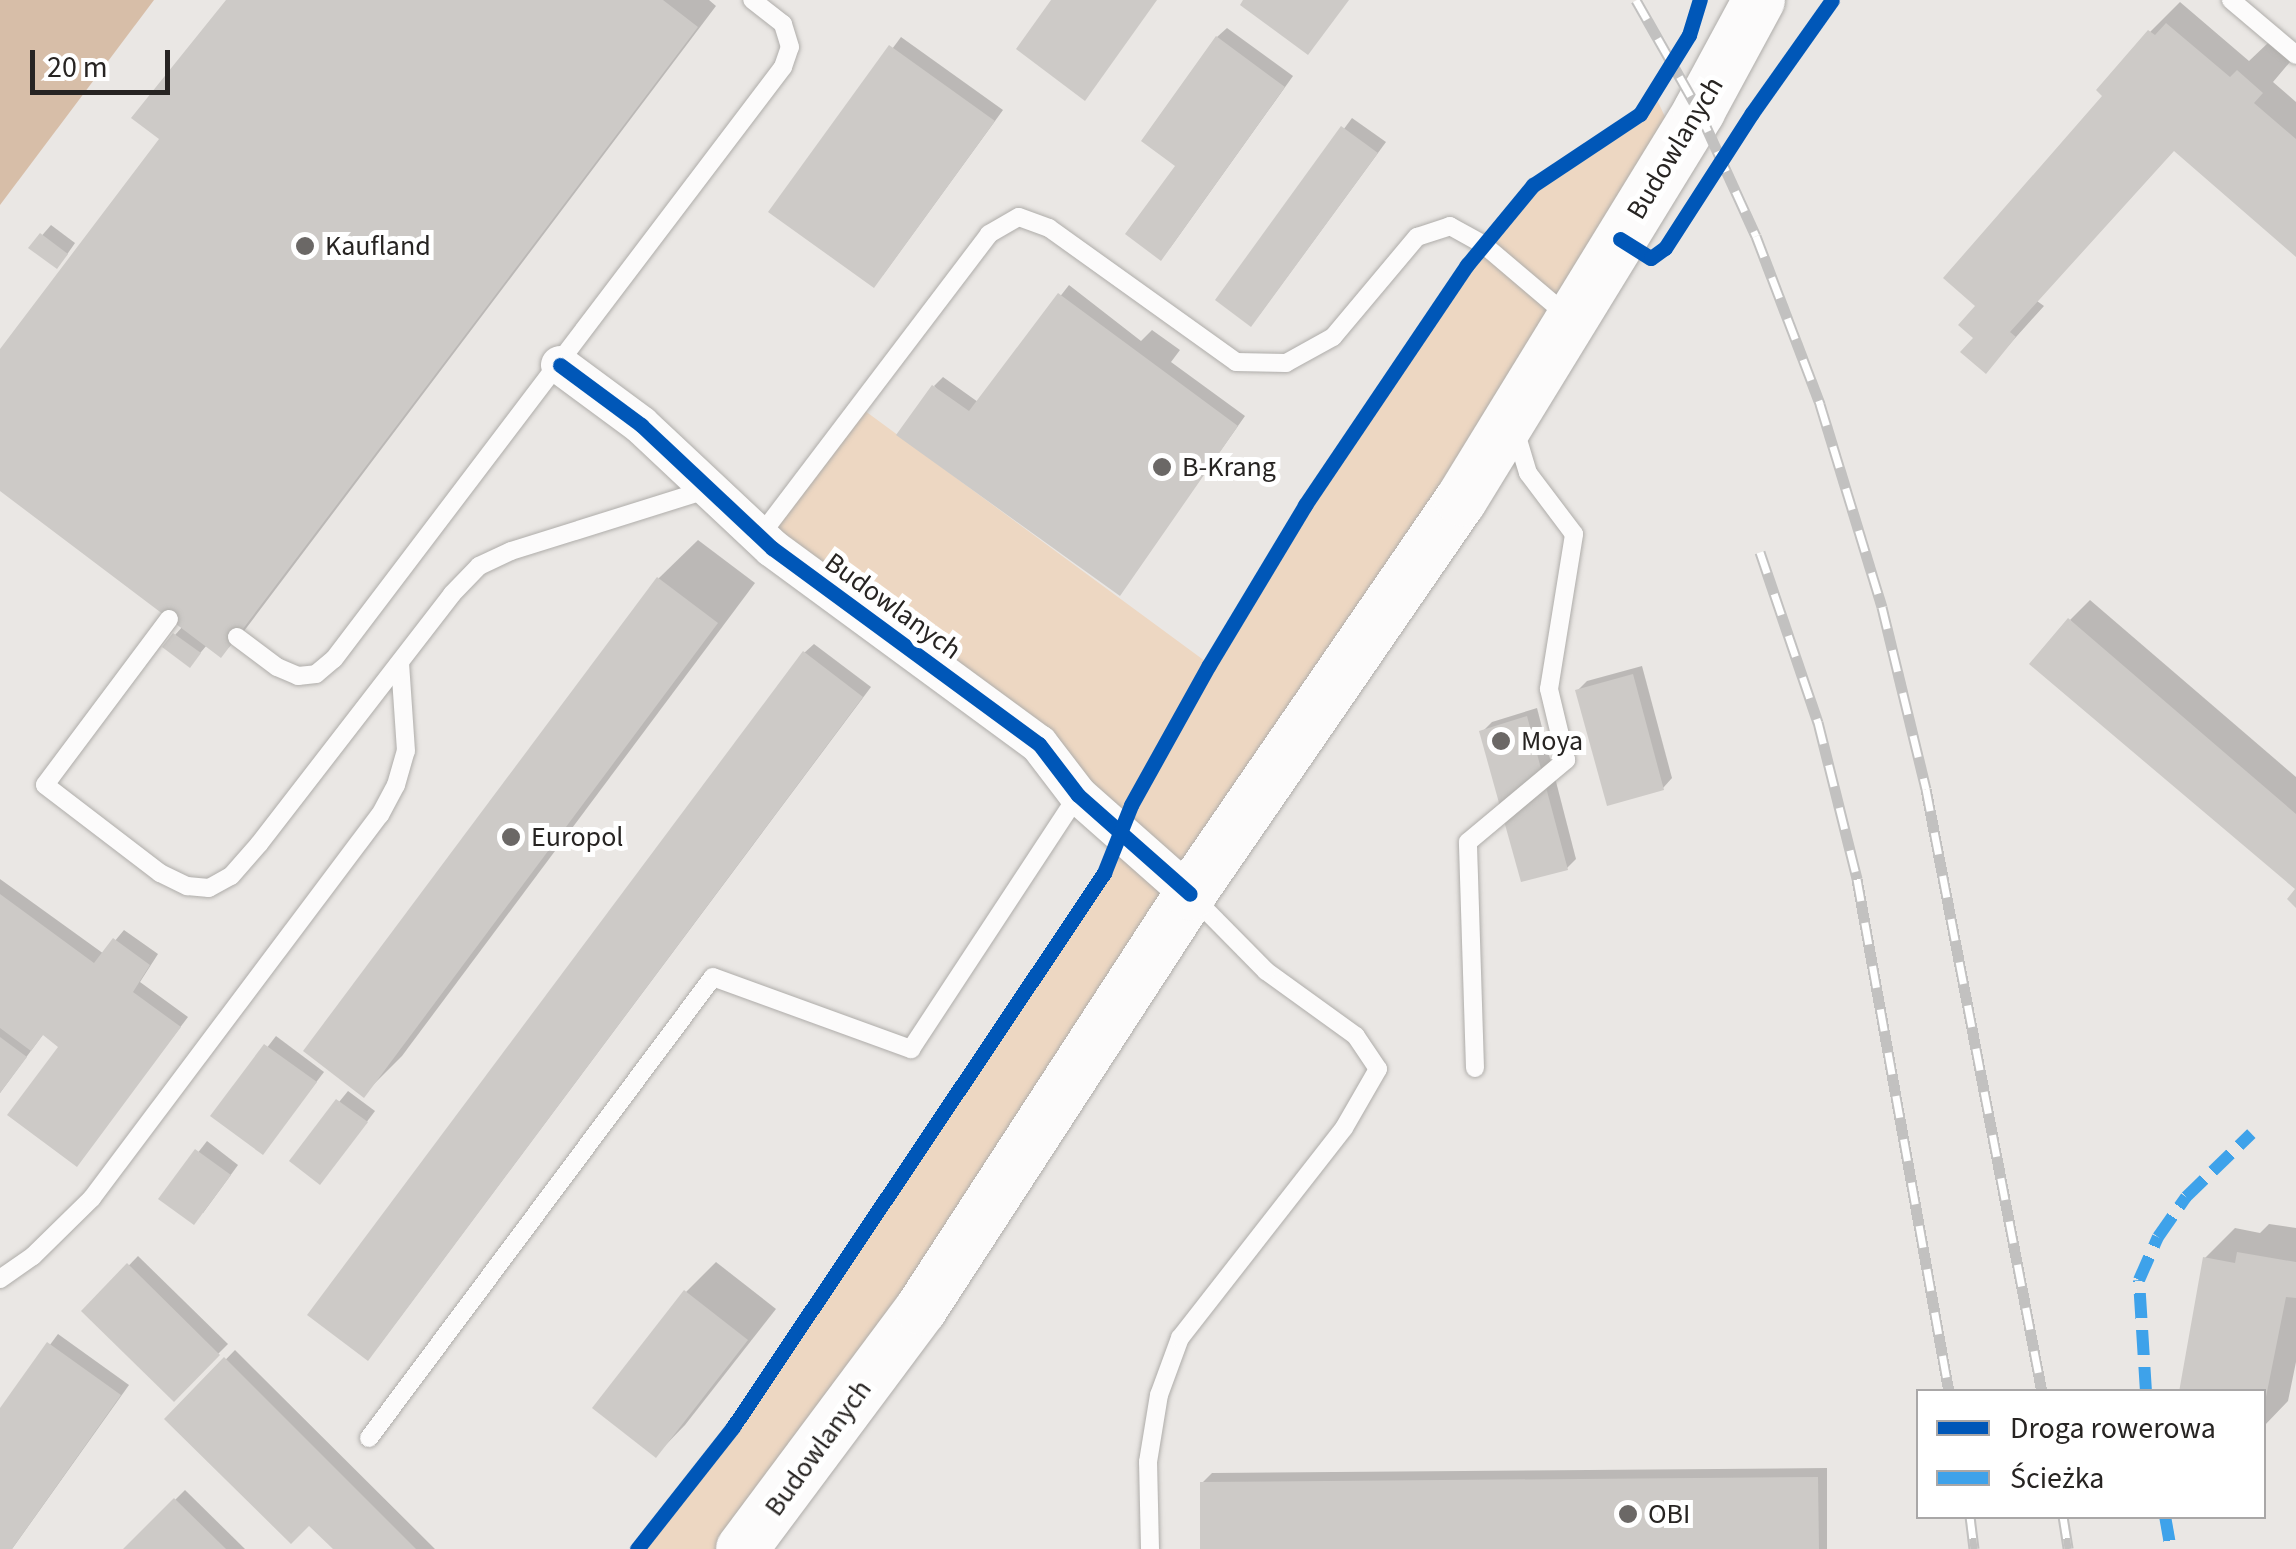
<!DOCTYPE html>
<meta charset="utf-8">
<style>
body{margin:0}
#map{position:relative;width:2296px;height:1549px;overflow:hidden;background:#eae7e4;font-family:"Source Sans 3",sans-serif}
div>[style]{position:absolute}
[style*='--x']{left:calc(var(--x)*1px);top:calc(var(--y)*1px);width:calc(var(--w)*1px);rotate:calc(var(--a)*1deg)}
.green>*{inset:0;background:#edd7c2}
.forest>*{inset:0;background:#d7bea8}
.shadow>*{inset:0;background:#0003}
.building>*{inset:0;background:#cdcac7}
.roads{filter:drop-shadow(0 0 2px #afadaa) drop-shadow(0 0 2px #afadaa)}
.lane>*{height:18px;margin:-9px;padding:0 9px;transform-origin:9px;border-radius:9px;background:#fcfbfb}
.street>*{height:38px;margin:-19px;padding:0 19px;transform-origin:19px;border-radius:19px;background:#fcfbfb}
.secondary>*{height:52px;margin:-26px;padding:0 26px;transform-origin:26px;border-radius:26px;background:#fcfbfb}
.rail>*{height:11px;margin-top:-5.5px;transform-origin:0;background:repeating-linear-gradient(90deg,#fff 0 22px,#c2c1c0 0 44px);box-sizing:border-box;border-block:2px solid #c2c1c0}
.quiet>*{height:12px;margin-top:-6px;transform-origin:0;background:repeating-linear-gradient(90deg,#3ea2ea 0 25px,transparent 0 37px)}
.cycleway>*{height:15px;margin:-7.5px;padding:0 7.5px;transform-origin:7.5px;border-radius:7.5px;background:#0057b8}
.dots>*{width:28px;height:28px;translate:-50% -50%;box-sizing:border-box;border:5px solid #fff;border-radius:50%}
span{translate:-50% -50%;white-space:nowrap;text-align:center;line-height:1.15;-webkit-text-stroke:10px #fff;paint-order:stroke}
.street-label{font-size:28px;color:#272422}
.poi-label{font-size:28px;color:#272422}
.left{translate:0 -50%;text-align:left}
.legend{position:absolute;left:1916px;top:1389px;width:350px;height:130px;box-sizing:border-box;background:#fff;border:2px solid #a9a7a7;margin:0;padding:12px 18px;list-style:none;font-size:30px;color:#272422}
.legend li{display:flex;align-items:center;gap:20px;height:50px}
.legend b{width:50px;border:2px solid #a9a7a7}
.scale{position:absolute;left:30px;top:50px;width:140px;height:45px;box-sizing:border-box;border:5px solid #272422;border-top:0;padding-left:12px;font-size:30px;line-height:35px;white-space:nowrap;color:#272422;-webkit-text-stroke:8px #fff;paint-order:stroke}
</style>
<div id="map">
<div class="green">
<i style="clip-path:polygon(1654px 93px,1678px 145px,742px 1549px,637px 1549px,733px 1427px,798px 1333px,1104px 873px,1120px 837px,1078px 795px,760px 536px,857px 405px,1209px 664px,1305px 505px,1497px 224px,1533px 185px,1629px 125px)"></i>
</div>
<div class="forest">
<i style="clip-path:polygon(0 0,154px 0,0 205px)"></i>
</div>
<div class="shadow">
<i style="clip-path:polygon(230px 0,709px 0,716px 6px,241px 635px,221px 655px,207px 645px,190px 665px,175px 635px,183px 626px,0 488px,0 354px,162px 138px)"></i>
<i style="clip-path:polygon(2180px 2px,2249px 61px,2269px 42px,2290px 62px,2273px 82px,2296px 102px,2296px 254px,2175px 149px,2037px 301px,2044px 306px,2008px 346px,1977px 337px,1979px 306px,2105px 96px,2150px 32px)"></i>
<i style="clip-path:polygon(1227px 28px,1293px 76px,1170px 248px,1179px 165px,1217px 37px)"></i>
<i style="clip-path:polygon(901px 37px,1003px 110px,883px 275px,772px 211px)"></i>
<i style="clip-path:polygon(1352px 118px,1386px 142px,1260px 314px,1218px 300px)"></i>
<i style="clip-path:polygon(51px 225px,75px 243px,66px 256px,32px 247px)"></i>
<i style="clip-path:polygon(1069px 285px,1141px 341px,1152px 330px,1180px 350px,1171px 362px,1245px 416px,1120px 593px,934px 386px,943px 377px,978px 402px)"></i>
<i style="clip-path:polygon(698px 540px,755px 583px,402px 1056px,364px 1094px,306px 1051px,659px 578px)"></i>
<i style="clip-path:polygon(2090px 600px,2296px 777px,2296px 886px,2070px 620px)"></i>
<i style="clip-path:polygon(814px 644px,871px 687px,377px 1348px,804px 653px)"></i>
<i style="clip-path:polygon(1642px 666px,1672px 778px,1663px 788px,1578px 690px,1587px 681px)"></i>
<i style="clip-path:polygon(1537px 708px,1576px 859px,1567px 868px,1482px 732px,1492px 722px)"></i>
<i style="clip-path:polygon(0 879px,104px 954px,124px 930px,158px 954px,140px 982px,188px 1017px,77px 1164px,62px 1046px,44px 1033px,0 1093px)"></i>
<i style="clip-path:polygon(276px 1036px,324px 1072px,263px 1152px,214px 1116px)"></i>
<i style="clip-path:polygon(348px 1091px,375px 1111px,329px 1172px,292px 1160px)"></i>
<i style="clip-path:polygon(207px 1141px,238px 1165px,203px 1213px,162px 1199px)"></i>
<i style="clip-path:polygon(2269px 1224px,2296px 1228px,2296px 1362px,2288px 1401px,2264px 1426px,2264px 1392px,2205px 1258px,2235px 1228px,2260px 1233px)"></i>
<i style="clip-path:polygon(138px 1256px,228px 1344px,174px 1398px,85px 1311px)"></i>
<i style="clip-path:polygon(716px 1262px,776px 1309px,685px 1425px,656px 1455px,686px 1292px)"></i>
<i style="clip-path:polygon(58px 1334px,129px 1385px,12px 1549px,0 1549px,0 1412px)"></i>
<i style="clip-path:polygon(235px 1350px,435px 1549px,336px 1549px,309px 1522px,168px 1419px)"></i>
<i style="clip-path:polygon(1827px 1468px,1827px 1549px,1203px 1549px,1202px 1483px,1212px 1473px)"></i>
<i style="clip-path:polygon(185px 1490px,245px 1549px,126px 1549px)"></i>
</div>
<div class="building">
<i style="clip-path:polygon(226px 0,663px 0,698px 27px,221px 658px,0 491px,0 349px,159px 139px,131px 118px)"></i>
<i style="clip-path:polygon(1051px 0,1157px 0,1085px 101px,1016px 49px)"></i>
<i style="clip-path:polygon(1243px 0,1349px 0,1308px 55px,1240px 5px)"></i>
<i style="clip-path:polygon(2166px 23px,2230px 77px,2237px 70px,2263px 93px,2254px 103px,2296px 139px,2296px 257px,2174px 151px,2010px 332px,2016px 337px,1986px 374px,1960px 352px,1973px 338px,1958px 325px,1975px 306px,1943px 278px,2102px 96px,2096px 90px,2148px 30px,2155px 35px)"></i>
<i style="clip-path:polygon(1216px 36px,1285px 87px,1161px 261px,1125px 234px,1175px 166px,1141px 141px)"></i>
<i style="clip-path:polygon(889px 45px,995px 121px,874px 288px,768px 212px)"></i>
<i style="clip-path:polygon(1341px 126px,1378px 153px,1251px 327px,1215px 300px)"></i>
<i style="clip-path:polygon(40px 233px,68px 254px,57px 269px,28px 248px)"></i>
<i style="clip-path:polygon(1058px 293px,1238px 426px,1120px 596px,896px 435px,932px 385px,969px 411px)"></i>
<i style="clip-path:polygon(657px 577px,718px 623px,364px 1098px,303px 1051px)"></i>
<i style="clip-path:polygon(2068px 618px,2296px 814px,2296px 908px,2287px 899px,2295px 889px,2029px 664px)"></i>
<i style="clip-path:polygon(173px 633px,201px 653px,190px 668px,162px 647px)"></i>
<i style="clip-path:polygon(803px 651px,863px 697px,368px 1361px,307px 1315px)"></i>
<i style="clip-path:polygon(1633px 674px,1664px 790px,1607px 806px,1575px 690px)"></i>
<i style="clip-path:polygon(1527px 716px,1568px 870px,1521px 882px,1479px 731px)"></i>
<i style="clip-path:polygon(0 894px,94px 963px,113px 938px,150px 965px,133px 992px,181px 1027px,77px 1167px,7px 1115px,58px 1047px,43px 1035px,31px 1051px,0 1028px)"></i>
<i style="clip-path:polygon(0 1037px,27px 1057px,0 1093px)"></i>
<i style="clip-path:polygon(264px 1044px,317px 1082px,263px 1155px,210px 1116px)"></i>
<i style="clip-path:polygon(336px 1099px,368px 1122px,320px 1185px,289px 1161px)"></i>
<i style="clip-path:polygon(195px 1149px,231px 1175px,194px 1225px,158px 1199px)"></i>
<i style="clip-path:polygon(2237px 1252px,2296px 1262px,2296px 1298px,2286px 1297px,2265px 1402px,2264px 1392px,2179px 1392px,2203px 1257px,2235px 1263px)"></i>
<i style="clip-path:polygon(127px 1263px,220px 1355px,174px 1402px,81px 1311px)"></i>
<i style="clip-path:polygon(684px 1290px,748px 1340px,656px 1458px,592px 1408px)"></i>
<i style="clip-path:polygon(47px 1342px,121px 1395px,12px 1549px,0 1549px,0 1408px)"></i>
<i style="clip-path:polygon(224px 1357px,416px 1549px,333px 1549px,309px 1526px,291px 1544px,164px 1419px)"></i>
<i style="clip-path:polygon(1818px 1477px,1819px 1549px,1200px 1549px,1200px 1482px)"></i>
<i style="clip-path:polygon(174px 1498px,226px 1549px,123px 1549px)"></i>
</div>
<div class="roads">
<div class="lane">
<i style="--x:2231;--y:0;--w:85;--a:40.2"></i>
<i style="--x:760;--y:536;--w:379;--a:-52.8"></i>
<i style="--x:989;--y:234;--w:34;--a:-30"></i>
<i style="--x:1019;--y:217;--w:32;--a:20"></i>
<i style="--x:1049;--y:228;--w:230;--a:35.6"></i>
<i style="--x:1236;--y:362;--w:50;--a:1.1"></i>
<i style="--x:1286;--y:363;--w:54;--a:-29"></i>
<i style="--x:1333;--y:337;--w:131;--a:-50"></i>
<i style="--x:1417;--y:237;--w:35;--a:-18"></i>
<i style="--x:1450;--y:226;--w:38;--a:29"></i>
<i style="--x:1483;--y:244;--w:111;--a:40.3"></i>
<i style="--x:169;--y:619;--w:207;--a:126.8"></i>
<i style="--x:45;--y:785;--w:145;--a:37.4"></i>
<i style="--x:160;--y:873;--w:30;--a:26"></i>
<i style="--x:187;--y:886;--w:22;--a:5"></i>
<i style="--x:209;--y:888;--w:25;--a:-29"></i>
<i style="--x:231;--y:876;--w:43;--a:-48.8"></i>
<i style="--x:259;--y:844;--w:316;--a:-52.3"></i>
<i style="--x:452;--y:594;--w:39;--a:-46"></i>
<i style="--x:479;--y:566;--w:35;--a:-25"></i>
<i style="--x:511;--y:551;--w:207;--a:-17.4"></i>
<i style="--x:237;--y:637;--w:50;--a:36.9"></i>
<i style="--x:277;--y:667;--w:23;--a:23"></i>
<i style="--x:298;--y:676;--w:18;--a:-6"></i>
<i style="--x:316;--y:674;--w:23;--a:-40"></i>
<i style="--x:334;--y:659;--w:743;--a:-52.82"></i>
<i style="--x:783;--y:67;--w:21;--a:-71"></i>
<i style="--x:790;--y:47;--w:24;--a:-107"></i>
<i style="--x:783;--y:24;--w:39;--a:-142"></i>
<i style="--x:1475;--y:1068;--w:226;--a:-91.8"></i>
<i style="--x:1468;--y:842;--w:128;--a:-39.9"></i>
<i style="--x:1566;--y:760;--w:73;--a:-103.5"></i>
<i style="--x:1549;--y:689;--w:157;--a:-80.8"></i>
<i style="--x:1574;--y:534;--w:76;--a:-127"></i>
<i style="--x:1528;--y:473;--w:45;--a:-106.8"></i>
<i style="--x:0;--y:1279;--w:40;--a:-34.9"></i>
<i style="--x:33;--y:1256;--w:83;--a:-44.5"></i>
<i style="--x:92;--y:1198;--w:479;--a:-53.1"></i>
<i style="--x:380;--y:815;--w:34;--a:-62"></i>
<i style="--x:396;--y:785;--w:35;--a:-74"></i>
<i style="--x:406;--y:751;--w:88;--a:-93.9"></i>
<i style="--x:369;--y:1438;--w:575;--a:-53.27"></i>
<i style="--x:713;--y:977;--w:211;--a:20"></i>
<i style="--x:911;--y:1049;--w:304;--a:-56.7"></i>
<i style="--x:1150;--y:1549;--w:87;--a:-91.3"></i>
<i style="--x:1148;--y:1462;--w:68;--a:-80.7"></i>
<i style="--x:1159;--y:1395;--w:61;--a:-69.8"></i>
<i style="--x:1180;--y:1338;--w:266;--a:-52"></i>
<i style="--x:1344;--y:1128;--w:68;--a:-60"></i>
<i style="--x:1378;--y:1069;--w:40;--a:-124"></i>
<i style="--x:1356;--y:1036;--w:111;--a:-144.2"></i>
<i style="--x:1266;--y:971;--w:103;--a:-134.6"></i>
</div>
<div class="street">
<i style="--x:560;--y:365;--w:101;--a:36.5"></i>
<i style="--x:641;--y:425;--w:180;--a:43.2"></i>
<i style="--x:772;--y:548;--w:331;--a:36.3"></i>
<i style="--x:1039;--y:744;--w:64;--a:52.6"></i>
<i style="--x:1078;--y:795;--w:149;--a:41.5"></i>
</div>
<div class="secondary">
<i style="--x:742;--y:1549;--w:299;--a:-53.3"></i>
<i style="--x:921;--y:1309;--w:495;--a:-57"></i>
<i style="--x:1190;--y:894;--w:478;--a:-55.5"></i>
<i style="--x:1461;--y:500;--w:456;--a:-58.5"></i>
<i style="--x:1699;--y:111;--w:126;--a:-61.6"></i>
</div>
</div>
<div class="rail">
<i style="--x:1636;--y:0;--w:128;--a:60.4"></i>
<i style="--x:1699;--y:111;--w:137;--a:65.5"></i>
<i style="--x:1756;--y:236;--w:180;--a:69.1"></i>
<i style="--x:1820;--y:404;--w:212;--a:73"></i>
<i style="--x:1882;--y:607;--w:187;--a:76.4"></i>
<i style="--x:1926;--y:789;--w:614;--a:79.11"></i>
<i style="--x:1760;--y:552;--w:180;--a:71.2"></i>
<i style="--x:1818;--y:722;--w:162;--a:76"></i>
<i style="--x:1857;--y:879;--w:521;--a:79.83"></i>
<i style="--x:1970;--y:1516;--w:33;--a:83"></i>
<i style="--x:2063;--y:1516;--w:33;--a:81"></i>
</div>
<div class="quiet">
<i style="--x:2146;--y:1392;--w:112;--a:-93.6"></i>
<i style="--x:2139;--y:1280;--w:47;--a:-66.2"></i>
<i style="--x:2158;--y:1237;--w:49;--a:-55"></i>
<i style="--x:2186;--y:1197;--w:91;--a:-44.1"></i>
<i style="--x:2165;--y:1516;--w:34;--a:80"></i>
</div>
<div class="cycleway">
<i style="--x:1620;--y:239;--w:36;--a:32"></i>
<i style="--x:1651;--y:258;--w:17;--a:-36"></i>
<i style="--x:1665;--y:248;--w:161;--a:-57.2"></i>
<i style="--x:1752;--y:113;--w:138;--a:-54.7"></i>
<i style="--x:560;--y:365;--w:101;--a:36.5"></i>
<i style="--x:641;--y:425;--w:180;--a:43.2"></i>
<i style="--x:772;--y:548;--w:331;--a:36.3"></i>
<i style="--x:1039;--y:744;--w:64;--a:52.6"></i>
<i style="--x:1078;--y:795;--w:149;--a:41.5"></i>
<i style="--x:637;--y:1549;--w:155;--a:-51.8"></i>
<i style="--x:733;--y:1427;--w:667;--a:-56.19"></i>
<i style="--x:1104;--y:873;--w:73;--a:-68.3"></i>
<i style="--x:1131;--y:805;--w:160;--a:-60.9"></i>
<i style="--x:1209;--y:665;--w:187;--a:-59"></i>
<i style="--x:1305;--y:505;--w:290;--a:-56"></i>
<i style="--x:1467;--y:265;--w:104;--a:-50.5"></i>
<i style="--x:1533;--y:185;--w:128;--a:-33.6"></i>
<i style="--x:1640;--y:114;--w:93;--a:-58.2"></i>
<i style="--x:1689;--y:35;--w:37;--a:-73"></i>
</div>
<div class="dots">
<i style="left:305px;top:246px;background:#6b6866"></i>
<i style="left:1162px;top:467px;background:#6b6866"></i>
<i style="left:1501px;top:741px;background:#6b6866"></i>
<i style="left:511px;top:837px;background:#6b6866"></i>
<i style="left:1628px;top:1514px;background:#6b6866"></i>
</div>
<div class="street-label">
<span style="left:1675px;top:148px;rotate:-59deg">Budowlanych</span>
<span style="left:893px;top:606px;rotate:36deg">Budowlanych</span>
<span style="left:818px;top:1448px;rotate:-54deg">Budowlanych</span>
</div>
<div class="poi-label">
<span class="left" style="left:325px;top:246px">Kaufland</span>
<span class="left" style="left:1182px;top:467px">B-Krang</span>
<span class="left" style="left:1521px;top:741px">Moya</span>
<span class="left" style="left:531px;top:837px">Europol</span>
<span class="left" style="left:1648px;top:1514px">OBI</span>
</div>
<ul class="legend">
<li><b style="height:12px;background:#0057b8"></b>Droga rowerowa</li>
<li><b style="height:12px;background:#3ea2ea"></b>Ścieżka</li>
</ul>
<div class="scale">20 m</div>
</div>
